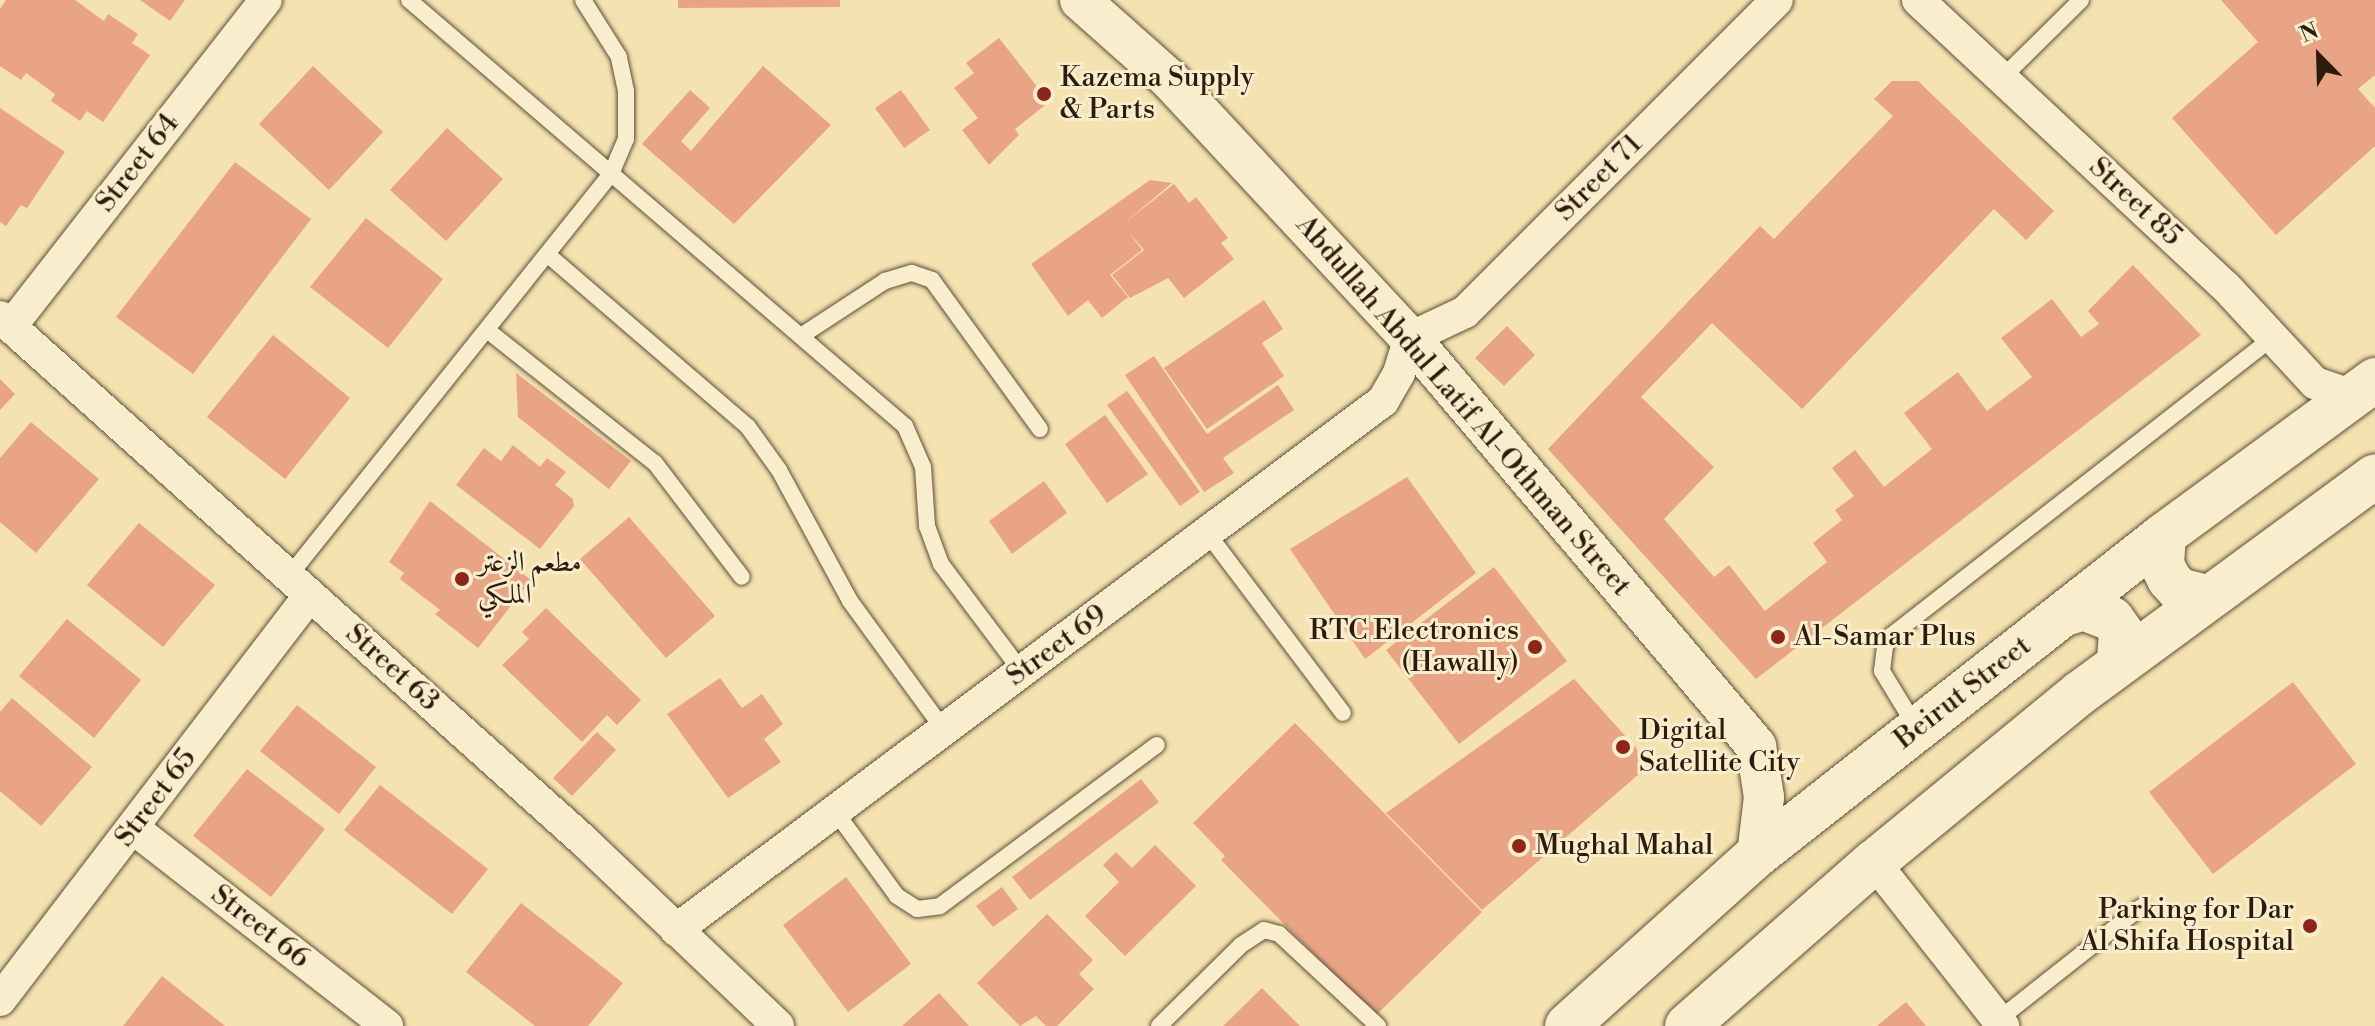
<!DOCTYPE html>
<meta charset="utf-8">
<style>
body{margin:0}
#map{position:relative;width:2375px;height:1026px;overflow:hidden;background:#f4e3b1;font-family:"Libre Bodoni",Amiri,serif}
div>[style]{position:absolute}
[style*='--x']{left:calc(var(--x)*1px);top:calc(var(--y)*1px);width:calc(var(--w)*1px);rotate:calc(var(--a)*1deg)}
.building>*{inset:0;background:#e9a385}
.roads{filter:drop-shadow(0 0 2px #5f4e36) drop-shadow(0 0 2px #5f4e36)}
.service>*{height:16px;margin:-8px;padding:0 8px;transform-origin:8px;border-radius:8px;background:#f8edcc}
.minor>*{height:32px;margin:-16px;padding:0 16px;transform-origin:16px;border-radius:16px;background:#f8edcc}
.tertiary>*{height:40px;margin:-20px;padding:0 20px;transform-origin:20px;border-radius:20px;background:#f8edcc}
.secondary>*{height:44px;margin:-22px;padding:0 22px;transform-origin:22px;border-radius:22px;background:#f8edcc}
.dots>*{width:22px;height:22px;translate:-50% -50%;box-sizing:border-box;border:4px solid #f8edcc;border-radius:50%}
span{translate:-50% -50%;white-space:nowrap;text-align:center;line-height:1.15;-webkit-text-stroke:6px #f8edcc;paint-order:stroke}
.poi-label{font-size:28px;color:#2d1c0d}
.left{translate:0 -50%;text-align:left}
.right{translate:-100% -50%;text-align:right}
.street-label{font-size:28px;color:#2d1c0d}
.north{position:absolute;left:2279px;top:16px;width:80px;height:80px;-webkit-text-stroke:6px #f8edcc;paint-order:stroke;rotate:337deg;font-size:22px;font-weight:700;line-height:32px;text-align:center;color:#2d1c0d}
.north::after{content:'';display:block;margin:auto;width:28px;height:36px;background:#2d1c0d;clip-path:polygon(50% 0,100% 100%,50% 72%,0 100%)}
</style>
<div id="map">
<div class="building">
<i style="clip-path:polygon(6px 0,75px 0,104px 21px,108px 14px,138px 34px,132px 43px,150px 55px,103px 122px,87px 111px,80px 121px,51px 101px,55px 94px,26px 73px,21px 80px,0 66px,0 9px)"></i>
<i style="clip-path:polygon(140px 0,185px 0,170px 21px)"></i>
<i style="clip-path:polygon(678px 0,840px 0,840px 7px,678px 8px)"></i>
<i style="clip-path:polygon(2221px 0,2375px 0,2375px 75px,2358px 89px,2375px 108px,2375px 146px,2276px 235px,2172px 118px,2258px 42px)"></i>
<i style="clip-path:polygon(999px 38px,1049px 102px,1015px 129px,1019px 135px,989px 165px,962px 130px,978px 118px,954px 88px,974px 73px,966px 63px)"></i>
<i style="clip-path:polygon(313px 66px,383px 132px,329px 190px,259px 124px)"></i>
<i style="clip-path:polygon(763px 66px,831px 125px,734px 224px,642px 144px,690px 90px,710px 108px,681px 141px,691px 151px)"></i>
<i style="clip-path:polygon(1892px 81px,1918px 81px,2054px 211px,2026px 240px,1994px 209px,1802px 409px,1712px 323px,1641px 397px,1714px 467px,1664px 519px,1714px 577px,1729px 565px,1765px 611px,1827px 562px,1813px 543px,1842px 520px,1835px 510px,1854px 496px,1832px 468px,1855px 450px,1884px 487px,1932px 449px,1904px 413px,1958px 372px,1987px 411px,2032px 377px,2001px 338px,2052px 299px,2081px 337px,2099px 324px,2088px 311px,2133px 265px,2201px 335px,1756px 679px,1548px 449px,1760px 226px,1774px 239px,1893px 116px,1874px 99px)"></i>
<i style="clip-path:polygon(901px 90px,930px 130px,904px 148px,875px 108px)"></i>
<i style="clip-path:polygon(0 108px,65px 152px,27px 208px,21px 205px,6px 226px,0 222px)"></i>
<i style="clip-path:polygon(447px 128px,503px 179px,446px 241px,390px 190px)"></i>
<i style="clip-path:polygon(235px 162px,311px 219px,193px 374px,116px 317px)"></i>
<i style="clip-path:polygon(1150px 180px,1172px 183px,1122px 225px,1174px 184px,1189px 203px,1196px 197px,1228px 238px,1221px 243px,1234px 259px,1184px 298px,1168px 278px,1130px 298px,1112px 275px,1144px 250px,1128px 231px,1142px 250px,1110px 275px,1128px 297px,1102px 318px,1088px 300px,1068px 316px,1031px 264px)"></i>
<i style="clip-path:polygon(366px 218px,443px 279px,388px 348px,310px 287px)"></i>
<i style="clip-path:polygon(1264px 300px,1283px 329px,1262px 343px,1284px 376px,1207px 429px,1164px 368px)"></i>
<i style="clip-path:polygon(1507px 326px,1535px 355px,1504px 386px,1475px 358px)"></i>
<i style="clip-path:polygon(273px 335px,350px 398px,285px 479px,207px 417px)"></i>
<i style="clip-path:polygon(1154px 356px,1207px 434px,1278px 385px,1294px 410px,1223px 458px,1234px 473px,1204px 492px,1125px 375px)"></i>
<i style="clip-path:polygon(516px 373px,631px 461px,609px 489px,518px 417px)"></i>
<i style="clip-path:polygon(0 379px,15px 394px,0 410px)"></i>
<i style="clip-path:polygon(1127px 391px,1200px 492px,1180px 506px,1107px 405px)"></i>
<i style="clip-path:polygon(1105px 415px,1148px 474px,1107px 503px,1065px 444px)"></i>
<i style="clip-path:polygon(31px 422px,99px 479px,36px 553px,0 522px,0 458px)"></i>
<i style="clip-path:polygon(513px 445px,540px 467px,547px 458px,566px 472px,555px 485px,573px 499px,574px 506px,540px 549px,456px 485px,484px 448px,501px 461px)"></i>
<i style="clip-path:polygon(1407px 477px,1476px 573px,1365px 659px,1290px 549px)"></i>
<i style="clip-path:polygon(1044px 481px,1067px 513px,1012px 554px,989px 521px)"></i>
<i style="clip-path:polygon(430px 501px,531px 580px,478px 648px,435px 614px,440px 610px,400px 579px,404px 573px,389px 562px)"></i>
<i style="clip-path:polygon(629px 517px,715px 616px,666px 658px,580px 559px)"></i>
<i style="clip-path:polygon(139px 523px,215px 585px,163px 647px,87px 585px)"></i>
<i style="clip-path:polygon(1494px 567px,1567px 661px,1459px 744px,1386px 650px)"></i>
<i style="clip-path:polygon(546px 608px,641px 700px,617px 725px,607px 715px,582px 742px,502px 665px,529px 639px,522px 632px)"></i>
<i style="clip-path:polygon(67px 619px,141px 680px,94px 738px,19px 676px)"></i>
<i style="clip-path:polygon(720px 678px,742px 708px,762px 694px,783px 724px,764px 739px,781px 762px,728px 798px,667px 714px)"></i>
<i style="clip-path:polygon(1574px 679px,1637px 749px,1639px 774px,1482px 910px,1386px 813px)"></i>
<i style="clip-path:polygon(2293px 682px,2356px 764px,2213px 874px,2149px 792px)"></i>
<i style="clip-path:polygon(12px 698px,92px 767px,41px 826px,0 791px,0 712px)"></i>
<i style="clip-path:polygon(297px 705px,376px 767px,339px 814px,260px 751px)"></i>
<i style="clip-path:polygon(1295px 723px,1482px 912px,1375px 1016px,1221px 860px,1225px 856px,1193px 823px)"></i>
<i style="clip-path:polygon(597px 732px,616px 750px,572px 796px,553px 778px)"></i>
<i style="clip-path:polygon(247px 769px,325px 829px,271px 897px,193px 836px)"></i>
<i style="clip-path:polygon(1141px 779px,1159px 802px,1030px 900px,1012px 877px)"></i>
<i style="clip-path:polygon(380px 785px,488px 869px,452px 914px,344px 830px)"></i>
<i style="clip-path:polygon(1155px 845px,1196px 886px,1125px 956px,1085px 916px,1119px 882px,1103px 865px,1116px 852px,1132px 868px)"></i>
<i style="clip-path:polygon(846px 877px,911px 964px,848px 1012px,783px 925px)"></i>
<i style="clip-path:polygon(1002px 887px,1018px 909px,993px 927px,976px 906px)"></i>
<i style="clip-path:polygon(521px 903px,623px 983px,588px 1026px,535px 1026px,466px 972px)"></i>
<i style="clip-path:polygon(1047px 914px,1093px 960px,1079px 974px,1094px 989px,1057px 1026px,1046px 1026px,1036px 1016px,1020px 1026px,977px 983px)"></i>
<i style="clip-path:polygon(162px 976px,225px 1026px,123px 1026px)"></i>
<i style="clip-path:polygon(1262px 988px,1300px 1026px,1223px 1026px)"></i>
<i style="clip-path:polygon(939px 993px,969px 1026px,902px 1026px)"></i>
<i style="clip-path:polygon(1906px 1002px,1926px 1026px,1877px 1026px)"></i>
</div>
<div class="roads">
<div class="service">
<i style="--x:409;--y:0;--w:654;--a:40.66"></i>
<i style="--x:905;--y:426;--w:45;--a:66.3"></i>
<i style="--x:923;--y:467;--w:59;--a:86.1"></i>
<i style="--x:927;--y:526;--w:40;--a:69.8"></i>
<i style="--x:941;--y:564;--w:135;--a:53.1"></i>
<i style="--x:2002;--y:78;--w:111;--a:-44.6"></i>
<i style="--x:547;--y:254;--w:265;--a:40.7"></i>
<i style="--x:748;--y:427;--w:53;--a:54.2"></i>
<i style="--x:779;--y:470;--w:149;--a:61.5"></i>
<i style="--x:850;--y:601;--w:160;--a:53.9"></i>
<i style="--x:487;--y:330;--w:214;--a:38.4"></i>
<i style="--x:655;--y:463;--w:143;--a:52.7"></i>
<i style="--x:804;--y:334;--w:97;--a:-33.2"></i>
<i style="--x:885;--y:281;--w:28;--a:-17"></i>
<i style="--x:912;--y:273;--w:21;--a:19"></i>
<i style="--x:932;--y:280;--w:184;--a:54.1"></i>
<i style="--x:1208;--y:534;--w:224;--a:53"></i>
<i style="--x:289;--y:576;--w:515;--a:-51.31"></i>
<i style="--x:611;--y:174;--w:38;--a:-67"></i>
<i style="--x:626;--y:139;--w:48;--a:-90"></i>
<i style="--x:626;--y:91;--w:35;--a:-102"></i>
<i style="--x:619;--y:57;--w:67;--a:-122.3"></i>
<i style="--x:1916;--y:727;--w:66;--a:-121.3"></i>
<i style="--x:1882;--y:671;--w:25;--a:-83"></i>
<i style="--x:1885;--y:646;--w:13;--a:-58"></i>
<i style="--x:1892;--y:635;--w:482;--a:-38"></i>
<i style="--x:835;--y:811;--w:105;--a:53.9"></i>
<i style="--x:897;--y:896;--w:24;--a:33"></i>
<i style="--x:917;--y:909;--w:23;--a:-7"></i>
<i style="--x:940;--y:906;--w:270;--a:-36.6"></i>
<i style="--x:1998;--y:1020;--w:182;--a:-38.3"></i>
<i style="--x:1159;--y:1026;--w:115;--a:-44.6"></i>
<i style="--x:1241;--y:945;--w:27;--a:-33"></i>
<i style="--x:1264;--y:930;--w:16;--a:15"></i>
<i style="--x:1279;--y:934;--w:135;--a:42.9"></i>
</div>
<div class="minor">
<i style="--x:1918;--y:0;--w:421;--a:43"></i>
<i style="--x:2226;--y:287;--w:131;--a:47.2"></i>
<i style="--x:2315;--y:383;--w:40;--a:18.9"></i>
<i style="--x:0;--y:317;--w:785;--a:41.9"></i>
<i style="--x:584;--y:841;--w:268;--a:43.6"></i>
<i style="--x:11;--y:326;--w:414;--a:-52"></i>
<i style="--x:133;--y:828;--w:322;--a:37.9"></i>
<i style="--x:1874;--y:862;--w:209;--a:51.8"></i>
<i style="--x:676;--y:930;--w:883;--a:-36.81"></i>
<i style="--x:1383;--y:401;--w:32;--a:-60"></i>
<i style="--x:1399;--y:373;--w:37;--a:-73"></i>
<i style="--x:1410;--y:338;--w:61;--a:-25.3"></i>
<i style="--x:1465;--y:312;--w:441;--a:-45"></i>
<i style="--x:0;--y:1000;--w:510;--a:-52.57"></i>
</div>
<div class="tertiary">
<i style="--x:1080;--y:0;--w:119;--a:41.6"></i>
<i style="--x:1169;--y:79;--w:354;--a:47.1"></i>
<i style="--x:1410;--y:338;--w:535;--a:49.7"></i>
<i style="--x:1756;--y:746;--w:52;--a:81.1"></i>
<i style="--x:1764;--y:797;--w:58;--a:96.9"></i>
</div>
<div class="secondary">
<i style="--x:2164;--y:535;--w:30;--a:94"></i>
<i style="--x:2162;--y:565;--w:16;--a:63"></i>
<i style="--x:2169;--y:579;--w:15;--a:48"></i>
<i style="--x:2179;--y:590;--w:30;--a:14"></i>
<i style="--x:2068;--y:613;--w:16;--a:-18"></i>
<i style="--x:2083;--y:608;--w:31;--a:21"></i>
<i style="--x:2112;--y:619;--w:16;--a:55"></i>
<i style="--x:2121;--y:632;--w:31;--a:94"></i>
<i style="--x:1567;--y:1026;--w:256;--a:-42"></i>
<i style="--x:1757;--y:855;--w:518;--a:-38.18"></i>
<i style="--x:2164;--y:535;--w:262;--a:-36.3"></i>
<i style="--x:1687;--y:1026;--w:249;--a:-41.3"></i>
<i style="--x:1874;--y:862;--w:266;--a:-39.4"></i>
<i style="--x:2080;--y:693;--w:366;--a:-36.3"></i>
</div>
</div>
<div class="dots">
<i style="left:1044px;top:94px;background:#8f2418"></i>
<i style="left:462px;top:579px;background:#8f2418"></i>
<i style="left:1778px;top:637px;background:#8f2418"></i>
<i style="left:1535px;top:647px;background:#8f2418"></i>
<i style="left:1623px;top:747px;background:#8f2418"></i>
<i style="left:1519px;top:846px;background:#8f2418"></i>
<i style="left:2310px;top:926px;background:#8f2418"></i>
</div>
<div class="poi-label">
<span class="left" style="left:1060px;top:94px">Kazema Supply<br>&amp; Parts</span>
<span class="left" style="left:478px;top:579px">مطعم الزعتر<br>الملكي</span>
<span class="right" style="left:1519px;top:647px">RTC Electronics<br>(Hawally)</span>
<span class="left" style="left:1794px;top:637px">Al-Samar Plus</span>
<span class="left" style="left:1639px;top:747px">Digital<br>Satellite City</span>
<span class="left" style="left:1535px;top:846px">Mughal Mahal</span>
<span class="right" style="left:2294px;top:926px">Parking for Dar<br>Al Shifa Hospital</span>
</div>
<div class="street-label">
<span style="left:138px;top:163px;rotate:-52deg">Street 64</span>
<span style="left:1599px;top:178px;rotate:-45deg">Street 71</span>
<span style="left:2135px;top:202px;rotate:43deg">Street 85</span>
<span style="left:1463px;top:406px;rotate:49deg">Abdullah Abdul Latif Al-Othman Street</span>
<span style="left:1057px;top:646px;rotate:-36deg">Street 69</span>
<span style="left:392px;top:668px;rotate:42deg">Street 63</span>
<span style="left:1963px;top:693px;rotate:-38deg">Beirut Street</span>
<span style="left:156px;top:798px;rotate:-53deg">Street 65</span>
<span style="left:260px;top:927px;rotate:38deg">Street 66</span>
</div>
<div class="north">N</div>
</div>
